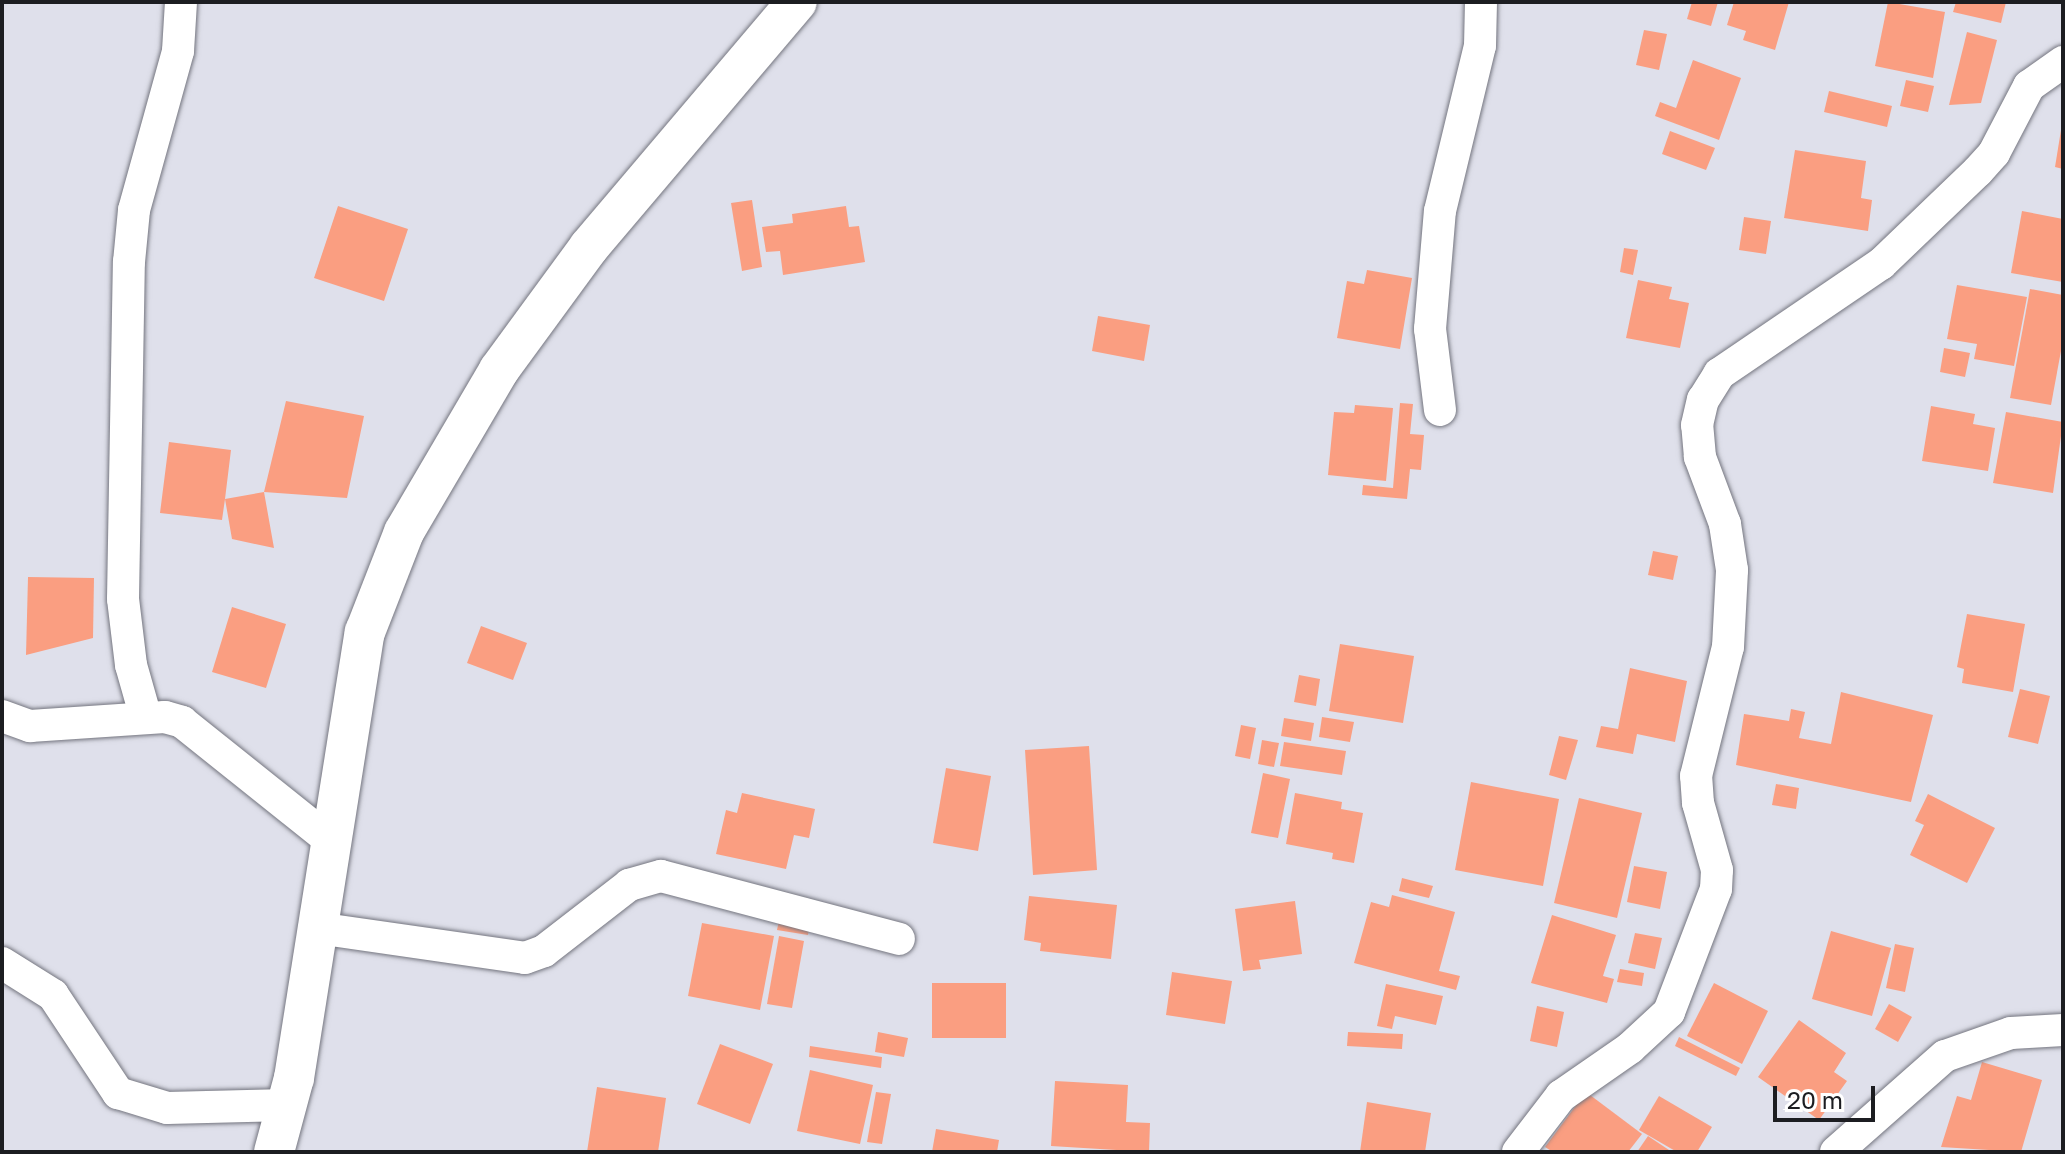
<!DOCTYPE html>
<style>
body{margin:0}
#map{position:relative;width:2065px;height:1154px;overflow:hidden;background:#dfe0eb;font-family:"Golos Text",sans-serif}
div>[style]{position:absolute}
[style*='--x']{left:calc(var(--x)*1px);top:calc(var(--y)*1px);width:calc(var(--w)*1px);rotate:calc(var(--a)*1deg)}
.building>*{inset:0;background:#fa9e81}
.roads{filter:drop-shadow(0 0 2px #74757f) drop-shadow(0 0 2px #74757f)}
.minor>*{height:32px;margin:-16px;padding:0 16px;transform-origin:16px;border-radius:16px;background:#fff}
.tertiary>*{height:40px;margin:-20px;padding:0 20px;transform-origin:20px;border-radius:20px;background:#fff}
span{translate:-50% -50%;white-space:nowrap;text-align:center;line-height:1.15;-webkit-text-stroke:6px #fff;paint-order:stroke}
.frame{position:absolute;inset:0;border:4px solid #1c1d21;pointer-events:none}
.scale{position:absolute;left:1773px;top:1086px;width:102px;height:36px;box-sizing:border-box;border:4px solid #1c1d21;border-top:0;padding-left:10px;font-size:24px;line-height:28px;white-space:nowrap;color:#1c1d21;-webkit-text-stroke:6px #fff;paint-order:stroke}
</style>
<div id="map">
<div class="building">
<i style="clip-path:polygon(1692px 2px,1718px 2px,1711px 26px,1687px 19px)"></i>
<i style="clip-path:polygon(1734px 2px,1789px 2px,1775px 50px,1743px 40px,1746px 31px,1727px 25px)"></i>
<i style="clip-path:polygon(1888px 2px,1945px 12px,1933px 78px,1875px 66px)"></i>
<i style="clip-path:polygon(1956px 2px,2006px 2px,2001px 23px,1953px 12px)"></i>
<i style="clip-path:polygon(1644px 30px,1667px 34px,1659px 70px,1636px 65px)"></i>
<i style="clip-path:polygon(1967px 32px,1997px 40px,1981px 103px,1949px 105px)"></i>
<i style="clip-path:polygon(1693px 60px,1741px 78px,1719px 140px,1655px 116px,1660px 102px,1676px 108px)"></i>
<i style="clip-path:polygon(1906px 80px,1934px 86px,1928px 112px,1900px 106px)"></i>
<i style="clip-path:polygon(1829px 91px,1892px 106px,1887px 127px,1824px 112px)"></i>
<i style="clip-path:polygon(2061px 130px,2063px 131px,2063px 169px,2055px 167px)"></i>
<i style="clip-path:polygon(1670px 131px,1715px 148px,1706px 170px,1662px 154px)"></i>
<i style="clip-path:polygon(1795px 150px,1866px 161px,1861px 198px,1872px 200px,1868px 231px,1784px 218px)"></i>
<i style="clip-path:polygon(752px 200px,762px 267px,742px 271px,731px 203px)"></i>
<i style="clip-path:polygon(338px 206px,408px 229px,384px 301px,314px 278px)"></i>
<i style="clip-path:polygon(846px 206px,849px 227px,859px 226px,865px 262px,783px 275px,780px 251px,766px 252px,762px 227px,793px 223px,792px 214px)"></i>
<i style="clip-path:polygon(2022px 211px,2063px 219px,2063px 282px,2011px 273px)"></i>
<i style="clip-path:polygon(1744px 217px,1771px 221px,1766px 254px,1739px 250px)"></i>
<i style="clip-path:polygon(1624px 248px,1638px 250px,1633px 275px,1620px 272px)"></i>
<i style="clip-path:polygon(1367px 270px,1412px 278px,1400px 349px,1337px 338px,1347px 281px,1364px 284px)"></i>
<i style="clip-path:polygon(1638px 280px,1672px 287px,1669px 299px,1689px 303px,1680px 348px,1626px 338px)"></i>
<i style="clip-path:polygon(1957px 285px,2027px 297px,2014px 366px,1974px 359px,1977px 344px,1947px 339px)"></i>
<i style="clip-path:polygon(2030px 289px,2063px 295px,2063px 340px,2051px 405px,2010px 398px)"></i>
<i style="clip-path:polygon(1098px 316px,1150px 325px,1144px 361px,1092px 351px)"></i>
<i style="clip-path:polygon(1944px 348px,1970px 353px,1965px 377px,1940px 372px)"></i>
<i style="clip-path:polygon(286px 401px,364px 416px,347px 498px,264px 492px,274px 548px,232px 539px,225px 499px,222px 520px,160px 513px,169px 442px,231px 450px,225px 499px,264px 492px)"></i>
<i style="clip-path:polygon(1400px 403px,1413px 404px,1410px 434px,1424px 435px,1421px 470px,1410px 469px,1407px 499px,1362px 495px,1363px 485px,1393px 488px)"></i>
<i style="clip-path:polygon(1355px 405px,1393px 408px,1386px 481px,1328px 475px,1334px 412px,1354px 413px)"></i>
<i style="clip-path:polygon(1931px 406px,1975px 414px,1973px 424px,1995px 428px,1988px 471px,1922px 461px)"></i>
<i style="clip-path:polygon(2006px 412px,2063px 422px,2053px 493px,1993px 483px)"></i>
<i style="clip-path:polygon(1653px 551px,1678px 556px,1673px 580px,1648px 575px)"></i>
<i style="clip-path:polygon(28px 577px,94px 578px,93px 638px,26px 655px)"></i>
<i style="clip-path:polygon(232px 607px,286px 624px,266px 688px,212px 672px)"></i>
<i style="clip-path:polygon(1967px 614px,2025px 624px,2013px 692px,1962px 683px,1964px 669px,1957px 667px)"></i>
<i style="clip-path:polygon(481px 626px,527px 643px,513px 680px,467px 663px)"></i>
<i style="clip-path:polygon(1340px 644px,1414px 656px,1403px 723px,1329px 711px)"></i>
<i style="clip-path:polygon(1630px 668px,1687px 681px,1675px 742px,1637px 734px,1633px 754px,1596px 747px,1601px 726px,1618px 729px)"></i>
<i style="clip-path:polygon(1299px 675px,1320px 679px,1316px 706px,1294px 702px)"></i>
<i style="clip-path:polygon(2020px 689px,2050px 696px,2038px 744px,2008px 737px)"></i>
<i style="clip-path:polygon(1841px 692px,1933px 715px,1911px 802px,1736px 765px,1744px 714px,1789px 721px,1791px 709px,1805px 712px,1799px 738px,1831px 744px)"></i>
<i style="clip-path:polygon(1322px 717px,1354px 722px,1350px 742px,1319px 737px)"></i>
<i style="clip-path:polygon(1284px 718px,1314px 723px,1311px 741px,1281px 736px)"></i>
<i style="clip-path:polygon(1241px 725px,1256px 728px,1250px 759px,1235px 756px)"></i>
<i style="clip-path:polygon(1559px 736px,1578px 740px,1566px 780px,1549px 775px)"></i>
<i style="clip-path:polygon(1262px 740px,1279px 743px,1274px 767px,1258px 764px)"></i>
<i style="clip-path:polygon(1284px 742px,1346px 751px,1342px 775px,1280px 766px)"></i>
<i style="clip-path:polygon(1089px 746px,1097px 870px,1033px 875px,1025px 750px)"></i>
<i style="clip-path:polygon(946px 768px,991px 776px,978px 851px,933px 843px)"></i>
<i style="clip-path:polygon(1263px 773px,1290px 779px,1278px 838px,1251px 833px)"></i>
<i style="clip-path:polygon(1471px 782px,1559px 799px,1543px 886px,1455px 870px)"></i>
<i style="clip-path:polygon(1776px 784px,1799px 788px,1796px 809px,1772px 805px)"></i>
<i style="clip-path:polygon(742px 793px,815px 809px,809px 838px,794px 835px,786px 869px,716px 854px,726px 810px,737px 813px)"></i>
<i style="clip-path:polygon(1295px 793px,1342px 802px,1341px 809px,1363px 813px,1354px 863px,1332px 859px,1333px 853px,1286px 844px)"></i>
<i style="clip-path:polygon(1928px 794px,1995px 828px,1967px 883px,1910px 855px,1924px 825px,1915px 821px)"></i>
<i style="clip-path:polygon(1579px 798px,1642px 813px,1617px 918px,1554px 903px)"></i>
<i style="clip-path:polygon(1634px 866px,1667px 872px,1660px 909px,1627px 902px)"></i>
<i style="clip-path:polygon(1402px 878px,1433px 886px,1429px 898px,1399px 891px)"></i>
<i style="clip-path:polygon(1392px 895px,1455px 912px,1439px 971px,1460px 976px,1456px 990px,1354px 963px,1371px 902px,1389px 907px)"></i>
<i style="clip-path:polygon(1029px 896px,1117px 905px,1111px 959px,1040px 951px,1041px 943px,1024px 940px)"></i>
<i style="clip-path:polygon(1295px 901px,1302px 954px,1259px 960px,1261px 969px,1243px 971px,1235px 909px)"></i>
<i style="clip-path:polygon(1552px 915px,1616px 935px,1603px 976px,1614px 979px,1607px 1003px,1531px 983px)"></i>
<i style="clip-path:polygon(780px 916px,810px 922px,808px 935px,777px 930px)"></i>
<i style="clip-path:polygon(702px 923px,774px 936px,760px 1010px,688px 996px)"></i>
<i style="clip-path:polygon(1831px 931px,1891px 948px,1872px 1016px,1812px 999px)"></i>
<i style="clip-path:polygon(1635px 933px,1662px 938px,1655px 969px,1628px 963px)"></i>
<i style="clip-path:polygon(779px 936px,804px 941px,792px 1008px,767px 1004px)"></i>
<i style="clip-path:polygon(1895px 944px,1914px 948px,1905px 992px,1886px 988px)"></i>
<i style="clip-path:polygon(1620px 969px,1644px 973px,1642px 986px,1617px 982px)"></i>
<i style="clip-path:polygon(1172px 972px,1232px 981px,1225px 1024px,1166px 1015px)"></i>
<i style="clip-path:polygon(932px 983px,1006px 983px,1006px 1038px,932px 1038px)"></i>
<i style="clip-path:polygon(1714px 983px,1768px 1011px,1742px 1064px,1687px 1036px)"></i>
<i style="clip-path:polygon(1386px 984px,1443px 996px,1436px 1025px,1395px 1016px,1392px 1029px,1377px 1026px)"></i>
<i style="clip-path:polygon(1889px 1004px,1912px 1017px,1898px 1042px,1875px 1029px)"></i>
<i style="clip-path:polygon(1537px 1006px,1564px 1012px,1557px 1047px,1530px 1041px)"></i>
<i style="clip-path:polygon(1799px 1020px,1846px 1053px,1834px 1072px,1847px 1081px,1819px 1120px,1758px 1077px)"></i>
<i style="clip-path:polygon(878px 1032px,908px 1038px,904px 1057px,875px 1052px)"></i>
<i style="clip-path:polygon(1348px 1032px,1403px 1034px,1402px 1049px,1347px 1046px)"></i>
<i style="clip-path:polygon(1679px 1037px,1740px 1068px,1736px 1076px,1675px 1046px)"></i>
<i style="clip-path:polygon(720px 1044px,773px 1064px,750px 1124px,697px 1104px)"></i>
<i style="clip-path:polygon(810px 1046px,882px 1057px,881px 1068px,809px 1057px)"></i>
<i style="clip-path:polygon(1982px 1062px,2042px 1080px,2021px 1152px,1941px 1147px,1957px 1096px,1971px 1100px)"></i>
<i style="clip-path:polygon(810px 1070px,873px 1085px,860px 1144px,797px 1131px)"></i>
<i style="clip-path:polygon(1055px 1081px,1128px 1085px,1126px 1122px,1150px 1123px,1149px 1152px,1051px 1146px)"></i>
<i style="clip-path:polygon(597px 1087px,666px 1098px,658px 1152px,587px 1152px)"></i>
<i style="clip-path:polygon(876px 1092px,891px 1094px,882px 1144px,867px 1142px)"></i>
<i style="clip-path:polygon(1586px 1092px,1642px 1134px,1628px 1152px,1553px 1152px,1545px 1147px)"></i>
<i style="clip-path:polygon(1659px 1096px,1712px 1127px,1697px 1152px,1677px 1152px,1639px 1130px)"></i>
<i style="clip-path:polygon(1367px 1102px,1431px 1113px,1425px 1152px,1360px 1152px)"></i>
<i style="clip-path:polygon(936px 1129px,999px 1140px,997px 1152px,932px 1152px)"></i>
<i style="clip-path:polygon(1648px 1136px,1672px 1152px,1637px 1152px)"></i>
</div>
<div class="roads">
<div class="minor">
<i style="--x:1440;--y:410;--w:82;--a:-97"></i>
<i style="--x:1430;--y:329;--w:118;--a:-85.2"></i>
<i style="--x:1440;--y:211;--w:170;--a:-76.4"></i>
<i style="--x:1480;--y:46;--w:44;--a:-88.7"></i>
<i style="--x:2;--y:716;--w:30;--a:20"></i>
<i style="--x:30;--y:726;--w:135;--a:-3.8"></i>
<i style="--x:165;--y:717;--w:18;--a:16"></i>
<i style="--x:182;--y:722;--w:189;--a:38.6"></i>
<i style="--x:146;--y:718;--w:55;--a:-105.8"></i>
<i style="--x:131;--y:665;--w:66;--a:-96.9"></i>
<i style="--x:123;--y:599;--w:337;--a:-89"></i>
<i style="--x:129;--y:262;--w:52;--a:-84.5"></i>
<i style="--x:134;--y:210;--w:165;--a:-74.5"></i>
<i style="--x:178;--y:51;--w:49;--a:-86.5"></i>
<i style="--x:317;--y:928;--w:210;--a:8.2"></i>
<i style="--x:525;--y:958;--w:20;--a:-20"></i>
<i style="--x:544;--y:951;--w:108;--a:-37.8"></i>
<i style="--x:629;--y:885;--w:33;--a:-16"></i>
<i style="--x:661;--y:876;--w:246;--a:14.8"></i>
<i style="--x:2;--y:963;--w:60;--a:32.1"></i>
<i style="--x:53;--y:995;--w:118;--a:56.4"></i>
<i style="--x:118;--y:1093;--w:51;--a:17"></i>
<i style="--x:167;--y:1108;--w:120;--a:-1.4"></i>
<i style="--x:1518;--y:1152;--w:71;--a:-52.5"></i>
<i style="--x:1561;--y:1096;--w:84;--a:-34.8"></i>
<i style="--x:1630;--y:1048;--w:53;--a:-42.7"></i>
<i style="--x:1669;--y:1012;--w:132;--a:-69.1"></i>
<i style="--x:1716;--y:889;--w:19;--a:-87"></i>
<i style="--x:1717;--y:870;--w:70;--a:-105.8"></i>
<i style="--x:1698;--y:803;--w:27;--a:-94"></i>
<i style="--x:1696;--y:776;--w:133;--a:-76.1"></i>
<i style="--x:1728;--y:647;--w:77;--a:-87"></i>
<i style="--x:1732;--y:570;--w:47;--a:-98.7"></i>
<i style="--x:1725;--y:524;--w:72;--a:-110.5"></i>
<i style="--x:1700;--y:457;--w:32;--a:-95"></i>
<i style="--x:1697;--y:425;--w:26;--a:-77"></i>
<i style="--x:1703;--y:400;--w:31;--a:-58"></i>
<i style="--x:1719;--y:374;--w:196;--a:-34.2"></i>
<i style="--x:1881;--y:264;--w:134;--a:-43.8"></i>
<i style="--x:1978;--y:171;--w:24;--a:-48"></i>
<i style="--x:1994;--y:153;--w:76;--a:-62.4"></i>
<i style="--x:2029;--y:86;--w:42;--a:-35.2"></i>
<i style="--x:1836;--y:1152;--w:145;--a:-41.4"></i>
<i style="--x:1945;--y:1056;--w:70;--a:-19.2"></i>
<i style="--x:2011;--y:1033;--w:52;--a:-3.3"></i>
</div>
<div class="tertiary">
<i style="--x:274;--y:1152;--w:77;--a:-74.9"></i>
<i style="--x:294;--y:1078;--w:452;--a:-81"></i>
<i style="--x:365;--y:632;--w:107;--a:-68.7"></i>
<i style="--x:404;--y:532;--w:188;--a:-59.6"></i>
<i style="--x:499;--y:370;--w:152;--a:-53.8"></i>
<i style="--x:589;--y:247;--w:321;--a:-49.7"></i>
</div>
</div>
<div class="frame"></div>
<div class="scale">20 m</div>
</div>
